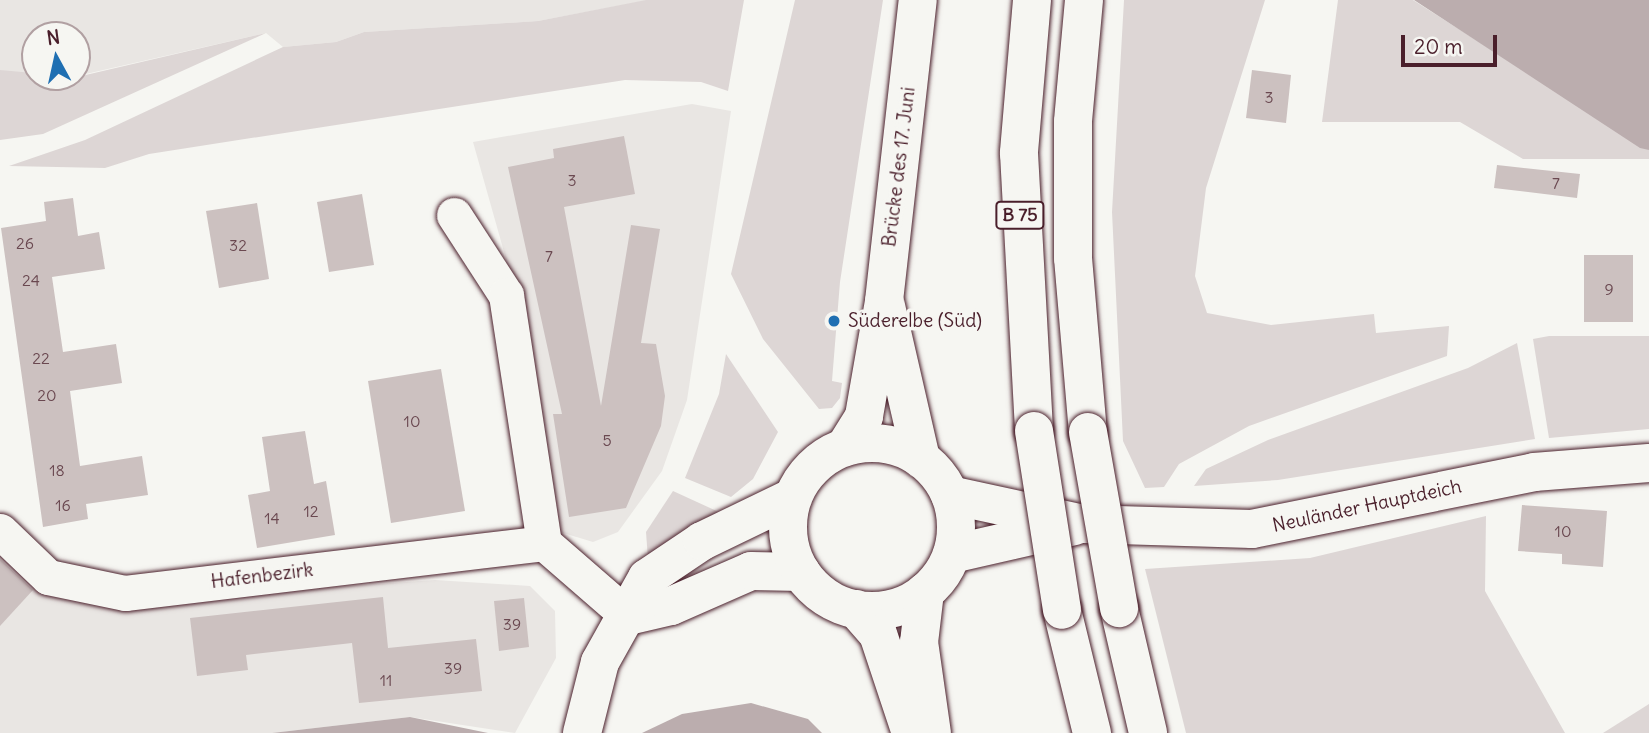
<!DOCTYPE html>
<meta charset="utf-8">
<style>
body{margin:0}
#map{position:relative;width:1649px;height:733px;overflow:hidden;background:#f6f6f2;font-family:Delius,sans-serif}
div>[style]{position:absolute}
[style*='--x']{left:calc(var(--x)*1px);top:calc(var(--y)*1px);width:calc(var(--w)*1px);rotate:calc(var(--a)*1deg)}
.built>*{inset:0;background:#e9e6e3}
.green>*{inset:0;background:#ddd6d5}
.water>*{inset:0;background:#bbadae}
.building>*{inset:0;background:#ccc1c0}
.roads{filter:drop-shadow(0 0 2px #4a1f2b) drop-shadow(0 0 2px #4a1f2b)}
.minor>*{height:35px;margin:-17.5px;padding:0 17.5px;transform-origin:17.5px;border-radius:17.5px;background:#f6f6f2}
.tertiary>*{height:38px;margin:-19px;padding:0 19px;transform-origin:19px;border-radius:19px;background:#f6f6f2}
.secondary>*{height:38px;margin:-19px;padding:0 19px;transform-origin:19px;border-radius:19px;background:#f6f6f2}
.secondary>.ring{margin:-19px;padding:0;box-sizing:content-box;background:none;border:38px solid #f6f6f2;border-radius:50%}
.trunk>*{height:38px;margin:-19px;padding:0 19px;transform-origin:19px;border-radius:19px;background:#f6f6f2}
.bridges{filter:drop-shadow(0 0 2px #4a1f2b) drop-shadow(0 0 2px #4a1f2b)}
.trunk-bridge>*{height:38px;margin:-19px;padding:0 19px;transform-origin:19px;border-radius:19px;background:#f6f6f2}
.dots>*{width:19px;height:19px;translate:-50% -50%;box-sizing:border-box;border:4px solid #f6f6f2;border-radius:50%}
span{translate:-50% -50%;white-space:nowrap;text-align:center;line-height:1.15;-webkit-text-stroke:7px #f6f6f2;paint-order:stroke}
.number-label{font-size:16px;color:#6a4850}
.number-label span{-webkit-text-stroke-width:0}
.shield-label span{padding:2px 5px;background:#f6f6f2;border:2px solid;border-radius:5px;-webkit-text-stroke-width:0}
.shield-label{font-size:18px;color:#4a1f2b;font-weight:700}
.street-label{font-size:19px;color:#4a1f2b}
.poi-label{font-size:19px;color:#4a1f2b}
.left{translate:0 -50%;text-align:left}
.north{position:absolute;left:21px;top:21px;width:70px;height:70px;box-sizing:border-box;background:#f6f6f2;border:2px solid #b1a0a2;border-radius:50%;rotate:352deg;font-size:19px;font-weight:700;line-height:28px;text-align:center;color:#4a1f2b}
.north::after{content:'';display:block;margin:auto;width:24px;height:32px;background:#1f6fb2;clip-path:polygon(50% 0,100% 100%,50% 72%,0 100%)}
.scale{position:absolute;left:1401px;top:35px;width:96px;height:32px;box-sizing:border-box;border:4px solid #4a1f2b;border-top:0;padding-left:9px;font-size:21px;line-height:24px;white-space:nowrap;color:#4a1f2b;-webkit-text-stroke:5px #f6f6f2;paint-order:stroke}
</style>
<div id="map">
<div class="built">
<i style="clip-path:polygon(0 0,649px 0,538px 21px,364px 32px,336px 42px,283px 47px,266px 33px,77px 76px,77px 35px,35px 35px,35px 77px,71px 77px,49px 79px,23px 77px,0 70px)"></i>
<i style="clip-path:polygon(692px 104px,731px 111px,687px 400px,662px 471px,618px 532px,593px 542px,560px 532px,530px 344px,473px 142px)"></i>
<i style="clip-path:polygon(0 539px,137px 601px,435px 580px,530px 586px,555px 611px,556px 658px,515px 733px,410px 717px,272px 733px,0 733px)"></i>
</div>
<div class="green">
<i style="clip-path:polygon(646px 0,744px 0,728px 91px,701px 82px,625px 80px,149px 154px,105px 168px,9px 166px,85px 140px,283px 47px,336px 42px,364px 32px,538px 21px)"></i>
<i style="clip-path:polygon(795px 0,883px 0,840px 282px,832px 381px,842px 383px,840px 398px,832px 408px,819px 409px,763px 339px,731px 274px)"></i>
<i style="clip-path:polygon(1124px 0,1265px 0,1206px 188px,1195px 276px,1207px 313px,1271px 325px,1374px 314px,1376px 333px,1449px 326px,1447px 356px,1249px 426px,1179px 464px,1164px 487px,1145px 488px,1123px 441px,1112px 212px)"></i>
<i style="clip-path:polygon(1338px 0,1413px 0,1649px 150px,1649px 159px,1523px 159px,1460px 122px,1322px 122px)"></i>
<i style="clip-path:polygon(266px 33px,43px 134px,0 140px,0 70px,77px 77px)"></i>
<i style="clip-path:polygon(1549px 336px,1649px 336px,1649px 429px,1549px 438px,1533px 339px)"></i>
<i style="clip-path:polygon(1517px 343px,1535px 439px,1278px 480px,1194px 486px,1206px 469px,1268px 440px,1468px 368px)"></i>
<i style="clip-path:polygon(726px 354px,778px 432px,753px 479px,731px 497px,685px 478px,719px 394px)"></i>
<i style="clip-path:polygon(673px 491px,721px 513px,648px 559px,646px 532px)"></i>
<i style="clip-path:polygon(1486px 516px,1485px 591px,1565px 733px,1186px 733px,1145px 569px,1310px 558px)"></i>
<i style="clip-path:polygon(1649px 704px,1649px 733px,1603px 733px)"></i>
</div>
<div class="water">
<i style="clip-path:polygon(1414px 0,1649px 0,1649px 150px,1640px 148px)"></i>
<i style="clip-path:polygon(751px 703px,808px 719px,822px 733px,642px 733px,682px 714px)"></i>
<i style="clip-path:polygon(410px 717px,488px 733px,272px 733px)"></i>
</div>
<div class="building">
<i style="clip-path:polygon(1252px 70px,1291px 75px,1286px 123px,1246px 118px)"></i>
<i style="clip-path:polygon(624px 136px,635px 194px,564px 207px,601px 406px,631px 225px,660px 229px,641px 343px,656px 344px,665px 396px,661px 426px,626px 508px,569px 517px,553px 414px,562px 414px,508px 167px,554px 158px,553px 149px)"></i>
<i style="clip-path:polygon(1497px 165px,1580px 174px,1577px 198px,1494px 188px)"></i>
<i style="clip-path:polygon(362px 194px,374px 265px,329px 272px,317px 202px)"></i>
<i style="clip-path:polygon(73px 198px,78px 236px,99px 232px,105px 269px,52px 277px,63px 352px,116px 344px,122px 383px,70px 391px,80px 466px,142px 456px,148px 495px,86px 504px,88px 519px,43px 527px,1px 228px,46px 221px,44px 202px)"></i>
<i style="clip-path:polygon(257px 203px,269px 279px,219px 288px,206px 211px)"></i>
<i style="clip-path:polygon(1584px 255px,1633px 255px,1633px 322px,1584px 322px)"></i>
<i style="clip-path:polygon(441px 369px,465px 511px,391px 523px,368px 381px)"></i>
<i style="clip-path:polygon(305px 431px,314px 484px,326px 481px,335px 535px,257px 548px,248px 495px,270px 491px,262px 437px)"></i>
<i style="clip-path:polygon(1522px 505px,1607px 511px,1603px 567px,1562px 564px,1562px 554px,1518px 551px)"></i>
<i style="clip-path:polygon(0 559px,33px 590px,0 626px)"></i>
<i style="clip-path:polygon(383px 597px,388px 648px,476px 639px,482px 691px,359px 703px,352px 643px,246px 655px,248px 670px,197px 676px,190px 618px)"></i>
<i style="clip-path:polygon(524px 598px,529px 647px,499px 651px,494px 601px)"></i>
</div>
<div class="roads">
<div class="minor">
<i style="--x:454;--y:215;--w:95;--a:57"></i>
<i style="--x:506;--y:295;--w:251;--a:81.3"></i>
<i style="--x:544;--y:543;--w:111;--a:41"></i>
<i style="--x:0;--y:531;--w:66;--a:43.8"></i>
<i style="--x:48;--y:577;--w:79;--a:11.7"></i>
<i style="--x:125;--y:593;--w:422;--a:-6.8"></i>
</div>
<div class="tertiary">
<i style="--x:950;--y:495;--w:137;--a:12.2"></i>
<i style="--x:1084;--y:524;--w:168;--a:1.7"></i>
<i style="--x:1252;--y:529;--w:288;--a:-11.4"></i>
<i style="--x:1534;--y:472;--w:115;--a:-4.5"></i>
<i style="--x:952;--y:554;--w:126;--a:-12.8"></i>
<i style="--x:628;--y:616;--w:44;--a:-13.1"></i>
<i style="--x:671;--y:606;--w:87;--a:-23.6"></i>
<i style="--x:751;--y:571;--w:50;--a:1.1"></i>
<i style="--x:582;--y:733;--w:73;--a:-75.8"></i>
<i style="--x:600;--y:662;--w:96;--a:-60.8"></i>
<i style="--x:647;--y:578;--w:66;--a:-33.9"></i>
<i style="--x:702;--y:541;--w:101;--a:-25.8"></i>
</div>
<div class="secondary">
<i style="--x:886;--y:306;--w:157;--a:77.1"></i>
<i class="ring" style="left:788px;top:443px;width:130px;height:130px"></i>
<i style="--x:845;--y:447;--w:36;--a:-58"></i>
<i style="--x:864;--y:416;--w:117;--a:-80.1"></i>
<i style="--x:884;--y:301;--w:303;--a:-83.6"></i>
<i style="--x:925;--y:592;--w:50;--a:96.8"></i>
<i style="--x:919;--y:642;--w:92;--a:81.9"></i>
<i style="--x:856;--y:609;--w:33;--a:49"></i>
<i style="--x:878;--y:634;--w:104;--a:71.6"></i>
</div>
<div class="trunk">
<i style="--x:1032;--y:0;--w:154;--a:94.9"></i>
<i style="--x:1019;--y:153;--w:278;--a:86.9"></i>
<i style="--x:1084;--y:0;--w:122;--a:95.2"></i>
<i style="--x:1073;--y:122;--w:136;--a:90"></i>
<i style="--x:1073;--y:258;--w:175;--a:85.1"></i>
<i style="--x:1119;--y:608;--w:128;--a:76.9"></i>
<i style="--x:1062;--y:610;--w:127;--a:76.3"></i>
</div>
</div>
<div class="bridges">
<div class="trunk-bridge">
<i style="--x:1034;--y:431;--w:181;--a:81.1"></i>
<i style="--x:1088;--y:432;--w:179;--a:80"></i>
</div>
</div>
<div class="dots">
<i style="left:834px;top:321px;background:#1f6fb2"></i>
</div>
<div class="number-label">
<span style="left:1269px;top:97px">3</span>
<span style="left:572px;top:180px">3</span>
<span style="left:1556px;top:183px">7</span>
<span style="left:25px;top:243px">26</span>
<span style="left:238px;top:245px">32</span>
<span style="left:549px;top:256px">7</span>
<span style="left:31px;top:280px">24</span>
<span style="left:1609px;top:289px">9</span>
<span style="left:41px;top:358px">22</span>
<span style="left:47px;top:395px">20</span>
<span style="left:412px;top:421px">10</span>
<span style="left:607px;top:440px">5</span>
<span style="left:57px;top:470px">18</span>
<span style="left:63px;top:505px">16</span>
<span style="left:311px;top:511px">12</span>
<span style="left:272px;top:518px">14</span>
<span style="left:1563px;top:531px">10</span>
<span style="left:512px;top:624px">39</span>
<span style="left:453px;top:668px">39</span>
<span style="left:386px;top:680px">11</span>
</div>
<div class="shield-label">
<span style="left:1020px;top:215px">B 75</span>
</div>
<div class="street-label">
<span style="left:899px;top:167px;rotate:-83deg">Brücke des 17. Juni</span>
<span style="left:1367px;top:506px;rotate:-12deg">Neuländer Hauptdeich</span>
<span style="left:262px;top:576px;rotate:-7deg">Hafenbezirk</span>
</div>
<div class="poi-label">
<span class="left" style="left:848px;top:321px">Süderelbe (Süd)</span>
</div>
<div class="north">N</div>
<div class="scale">20 m</div>
</div>
